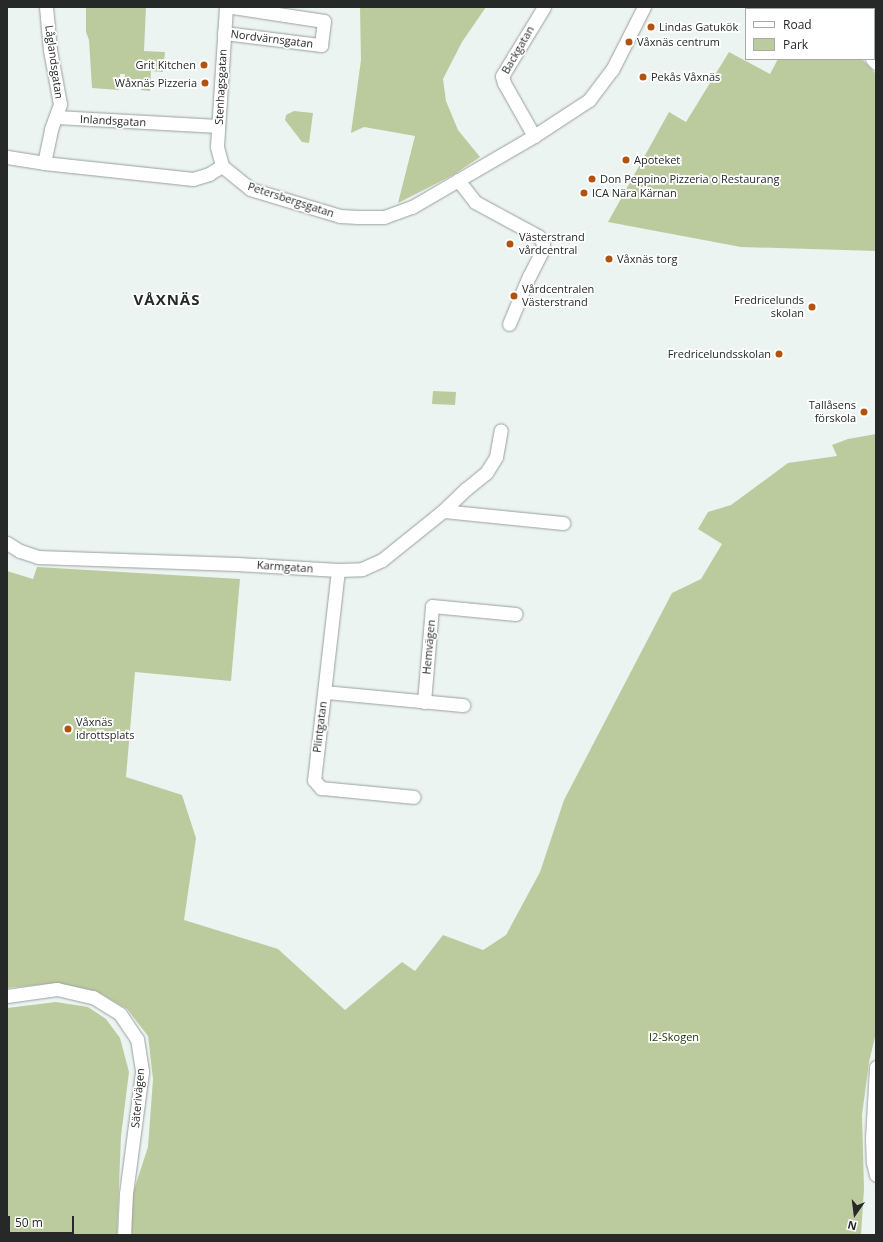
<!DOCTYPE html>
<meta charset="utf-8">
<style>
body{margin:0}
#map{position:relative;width:883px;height:1242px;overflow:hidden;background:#ecf4f1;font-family:"Open Sans",sans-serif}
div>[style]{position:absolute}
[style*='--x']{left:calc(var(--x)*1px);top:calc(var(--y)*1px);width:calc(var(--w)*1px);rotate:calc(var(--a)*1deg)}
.green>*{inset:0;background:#bccb9e}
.roads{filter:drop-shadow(0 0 1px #989f9c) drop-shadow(0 0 1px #989f9c)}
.minor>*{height:13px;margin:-6.5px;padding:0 6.5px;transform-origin:6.5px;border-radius:6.5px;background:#fff}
.dots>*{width:11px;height:11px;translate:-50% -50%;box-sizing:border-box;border:2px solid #fff;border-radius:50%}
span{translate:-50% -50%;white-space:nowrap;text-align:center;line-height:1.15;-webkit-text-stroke:3.5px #fff;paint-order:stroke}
.poi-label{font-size:11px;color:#262928}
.left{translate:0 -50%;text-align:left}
.right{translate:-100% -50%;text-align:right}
.street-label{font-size:11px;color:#262928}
.park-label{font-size:11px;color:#293505}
.district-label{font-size:15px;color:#262928;font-weight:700;letter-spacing:1px}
.frame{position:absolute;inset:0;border:8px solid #262928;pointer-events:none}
.legend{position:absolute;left:745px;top:8px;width:130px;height:52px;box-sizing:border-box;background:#fff;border:1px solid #a8a9a9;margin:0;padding:5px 7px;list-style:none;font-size:12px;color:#262928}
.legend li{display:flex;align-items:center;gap:8px;height:20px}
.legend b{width:20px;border:1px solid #a8a9a9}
.north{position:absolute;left:835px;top:1194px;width:40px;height:40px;-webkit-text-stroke:3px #fff;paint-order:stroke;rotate:194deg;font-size:11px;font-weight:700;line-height:16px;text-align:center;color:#262928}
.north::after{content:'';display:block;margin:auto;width:14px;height:18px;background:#262928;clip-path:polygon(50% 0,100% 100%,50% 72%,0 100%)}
.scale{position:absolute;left:8px;top:1216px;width:66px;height:18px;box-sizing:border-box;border:2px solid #262928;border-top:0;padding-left:5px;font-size:12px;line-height:14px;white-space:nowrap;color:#262928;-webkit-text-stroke:3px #fff;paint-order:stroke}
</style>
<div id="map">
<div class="green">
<i style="clip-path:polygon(86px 7px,146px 7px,144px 51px,165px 52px,163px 72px,151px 71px,150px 91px,141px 90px,141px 84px,124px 83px,125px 74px,120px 74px,119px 90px,92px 88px,89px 40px,86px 32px)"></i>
<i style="clip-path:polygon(360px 7px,486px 7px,462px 42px,443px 79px,446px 101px,458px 130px,480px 157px,453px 175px,398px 203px,415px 136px,364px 127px,351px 133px,361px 60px)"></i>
<i style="clip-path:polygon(729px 52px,770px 74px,778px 59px,862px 59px,875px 73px,876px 251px,741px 247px,608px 222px,669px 112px,686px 122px)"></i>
<i style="clip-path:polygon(294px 111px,313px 113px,309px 143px,302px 142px,285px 120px,286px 115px)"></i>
<i style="clip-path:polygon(433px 391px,456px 392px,455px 405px,432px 404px)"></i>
<i style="clip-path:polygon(876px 434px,876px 1033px,869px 1062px,862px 1115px,864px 1189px,861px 1235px,132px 1235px,131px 1199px,148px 1147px,153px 1079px,148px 1036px,127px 1009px,96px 991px,57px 983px,7px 988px,7px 571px,33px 579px,37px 567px,240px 579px,231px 681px,135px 672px,126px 777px,182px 795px,196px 838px,184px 920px,278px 949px,345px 1010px,402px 962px,415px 971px,443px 935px,483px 950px,506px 935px,540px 872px,564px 800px,672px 593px,701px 579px,722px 544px,698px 529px,708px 512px,731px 505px,788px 463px,837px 456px,832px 445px,848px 439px)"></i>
<i style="clip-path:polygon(56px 1002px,88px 1007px,106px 1019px,120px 1038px,129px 1072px,121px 1136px,117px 1235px,7px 1235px,7px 1008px)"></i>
</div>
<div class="roads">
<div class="minor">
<i style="--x:226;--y:7;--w:140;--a:93.7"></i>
<i style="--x:217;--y:147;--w:20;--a:75"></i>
<i style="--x:222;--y:166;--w:36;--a:39"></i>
<i style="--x:250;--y:189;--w:94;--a:16.7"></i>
<i style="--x:340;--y:216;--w:18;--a:3"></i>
<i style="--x:358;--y:217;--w:26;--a:0"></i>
<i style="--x:384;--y:217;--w:30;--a:-20"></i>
<i style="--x:412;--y:207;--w:141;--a:-30.2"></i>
<i style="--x:534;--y:136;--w:66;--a:-33.2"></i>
<i style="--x:589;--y:100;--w:38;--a:-53"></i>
<i style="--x:612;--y:70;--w:71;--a:-63.1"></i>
<i style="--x:820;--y:7;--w:3;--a:45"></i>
<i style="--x:837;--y:7;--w:3;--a:45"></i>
<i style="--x:224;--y:33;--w:98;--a:7.1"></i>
<i style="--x:321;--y:45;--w:24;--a:-83"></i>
<i style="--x:324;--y:21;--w:94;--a:-171.4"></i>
<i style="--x:874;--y:43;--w:3;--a:45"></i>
<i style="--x:872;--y:59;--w:6;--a:45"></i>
<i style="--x:56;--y:117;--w:162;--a:3.2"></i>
<i style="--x:534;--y:136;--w:61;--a:-119.5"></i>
<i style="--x:504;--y:83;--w:7;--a:-106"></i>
<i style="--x:502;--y:76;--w:81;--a:-58.7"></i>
<i style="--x:7;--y:157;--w:37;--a:9"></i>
<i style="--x:44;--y:163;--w:150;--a:6.1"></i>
<i style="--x:193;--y:179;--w:17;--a:-17"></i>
<i style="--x:209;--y:174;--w:15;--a:-32"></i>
<i style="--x:44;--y:163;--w:35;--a:-78"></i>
<i style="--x:51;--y:129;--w:27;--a:-70"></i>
<i style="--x:60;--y:104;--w:55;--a:-100.5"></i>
<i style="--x:50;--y:50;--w:43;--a:-95.3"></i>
<i style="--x:458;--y:180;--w:28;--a:52"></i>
<i style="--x:475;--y:202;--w:72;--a:28.4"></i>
<i style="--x:538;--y:236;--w:8;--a:50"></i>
<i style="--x:543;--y:242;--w:9;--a:96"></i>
<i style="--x:542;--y:251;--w:28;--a:117"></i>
<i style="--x:529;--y:276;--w:52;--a:112.6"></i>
<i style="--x:443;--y:511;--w:121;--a:5.7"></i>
<i style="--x:7;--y:543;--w:15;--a:32"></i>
<i style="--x:20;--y:551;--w:19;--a:18"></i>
<i style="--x:38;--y:557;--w:199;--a:2"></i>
<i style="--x:237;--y:564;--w:101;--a:3.4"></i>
<i style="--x:338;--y:570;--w:24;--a:-2"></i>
<i style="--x:362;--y:569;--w:22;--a:-24"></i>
<i style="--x:382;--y:560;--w:78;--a:-38.8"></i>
<i style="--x:443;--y:511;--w:32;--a:-44"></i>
<i style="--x:466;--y:489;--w:26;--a:-39"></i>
<i style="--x:486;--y:473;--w:19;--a:-58"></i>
<i style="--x:496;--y:457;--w:27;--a:-80"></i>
<i style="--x:338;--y:570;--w:211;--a:96.5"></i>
<i style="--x:314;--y:780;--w:11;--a:49"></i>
<i style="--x:321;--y:788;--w:93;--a:5.5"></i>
<i style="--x:325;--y:692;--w:139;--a:5.4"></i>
<i style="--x:424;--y:702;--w:96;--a:-85.2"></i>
<i style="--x:432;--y:606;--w:84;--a:5.4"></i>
<i style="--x:7;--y:996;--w:50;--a:-8"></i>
<i style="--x:57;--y:989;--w:37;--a:13"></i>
<i style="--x:93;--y:997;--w:32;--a:32"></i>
<i style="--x:120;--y:1014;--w:30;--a:56"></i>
<i style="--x:137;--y:1039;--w:33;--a:81"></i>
<i style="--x:142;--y:1072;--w:123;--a:97.5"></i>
<i style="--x:126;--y:1194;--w:41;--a:92.8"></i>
<i style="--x:876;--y:1067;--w:72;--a:93.2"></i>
<i style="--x:872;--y:1139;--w:23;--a:88"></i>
<i style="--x:873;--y:1162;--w:13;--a:77"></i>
</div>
</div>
<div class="dots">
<i style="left:651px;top:27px;background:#b2520e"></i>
<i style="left:629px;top:42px;background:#b2520e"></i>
<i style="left:204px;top:65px;background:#b2520e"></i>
<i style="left:643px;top:77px;background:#b2520e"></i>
<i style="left:205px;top:83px;background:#b2520e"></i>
<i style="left:626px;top:160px;background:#b2520e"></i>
<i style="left:592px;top:179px;background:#b2520e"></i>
<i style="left:584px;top:193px;background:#b2520e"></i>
<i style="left:510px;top:244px;background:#b2520e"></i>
<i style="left:609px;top:259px;background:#b2520e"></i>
<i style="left:514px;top:296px;background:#b2520e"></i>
<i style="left:812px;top:307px;background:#b2520e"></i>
<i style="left:779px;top:354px;background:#b2520e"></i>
<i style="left:864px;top:412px;background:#b2520e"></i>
<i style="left:68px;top:729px;background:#b2520e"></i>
</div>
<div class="poi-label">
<span class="left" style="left:659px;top:27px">Lindas Gatukök</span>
<span class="left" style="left:637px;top:42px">Våxnäs centrum</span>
<span class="right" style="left:196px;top:65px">Grit Kitchen</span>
<span class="left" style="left:651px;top:77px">Pekås Våxnäs</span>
<span class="right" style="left:197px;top:83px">Wåxnäs Pizzeria</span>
<span class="left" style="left:634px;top:160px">Apoteket</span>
<span class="left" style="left:600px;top:179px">Don Peppino Pizzeria o Restaurang</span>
<span class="left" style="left:592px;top:193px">ICA Nära Kärnan</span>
<span class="left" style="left:519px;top:244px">Västerstrand<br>vårdcentral</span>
<span class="left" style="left:617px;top:259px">Våxnäs torg</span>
<span class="left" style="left:522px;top:296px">Vårdcentralen<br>Västerstrand</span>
<span class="right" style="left:804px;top:307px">Fredricelunds<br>skolan</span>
<span class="right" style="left:771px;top:354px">Fredricelundsskolan</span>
<span class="right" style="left:856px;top:412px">Tallåsens<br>förskola</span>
<span class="left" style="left:76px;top:729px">Våxnäs<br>idrottsplats</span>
</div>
<div class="street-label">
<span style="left:272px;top:39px;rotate:7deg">Nordvärnsgatan</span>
<span style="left:518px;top:50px;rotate:-60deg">Backgatan</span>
<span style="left:54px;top:62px;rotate:82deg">Låglandsgatan</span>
<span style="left:221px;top:87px;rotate:-87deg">Stenhagsgatan</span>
<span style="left:113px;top:121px;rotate:3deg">Inlandsgatan</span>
<span style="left:291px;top:200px;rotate:18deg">Petersbergsgatan</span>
<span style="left:285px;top:567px;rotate:4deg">Karmgatan</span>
<span style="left:429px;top:647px;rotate:-85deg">Hemvägen</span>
<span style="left:320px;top:727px;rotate:-83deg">Plintgatan</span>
<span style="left:138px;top:1098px;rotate:-85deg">Säterivägen</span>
</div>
<div class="park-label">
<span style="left:674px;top:1037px">I2-Skogen</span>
</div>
<div class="district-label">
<span style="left:167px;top:300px">VÅXNÄS</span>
</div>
<div class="frame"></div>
<ul class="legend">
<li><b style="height:5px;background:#fff"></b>Road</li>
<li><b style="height:11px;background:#bccb9e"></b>Park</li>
</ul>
<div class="north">N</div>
<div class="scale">50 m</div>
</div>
